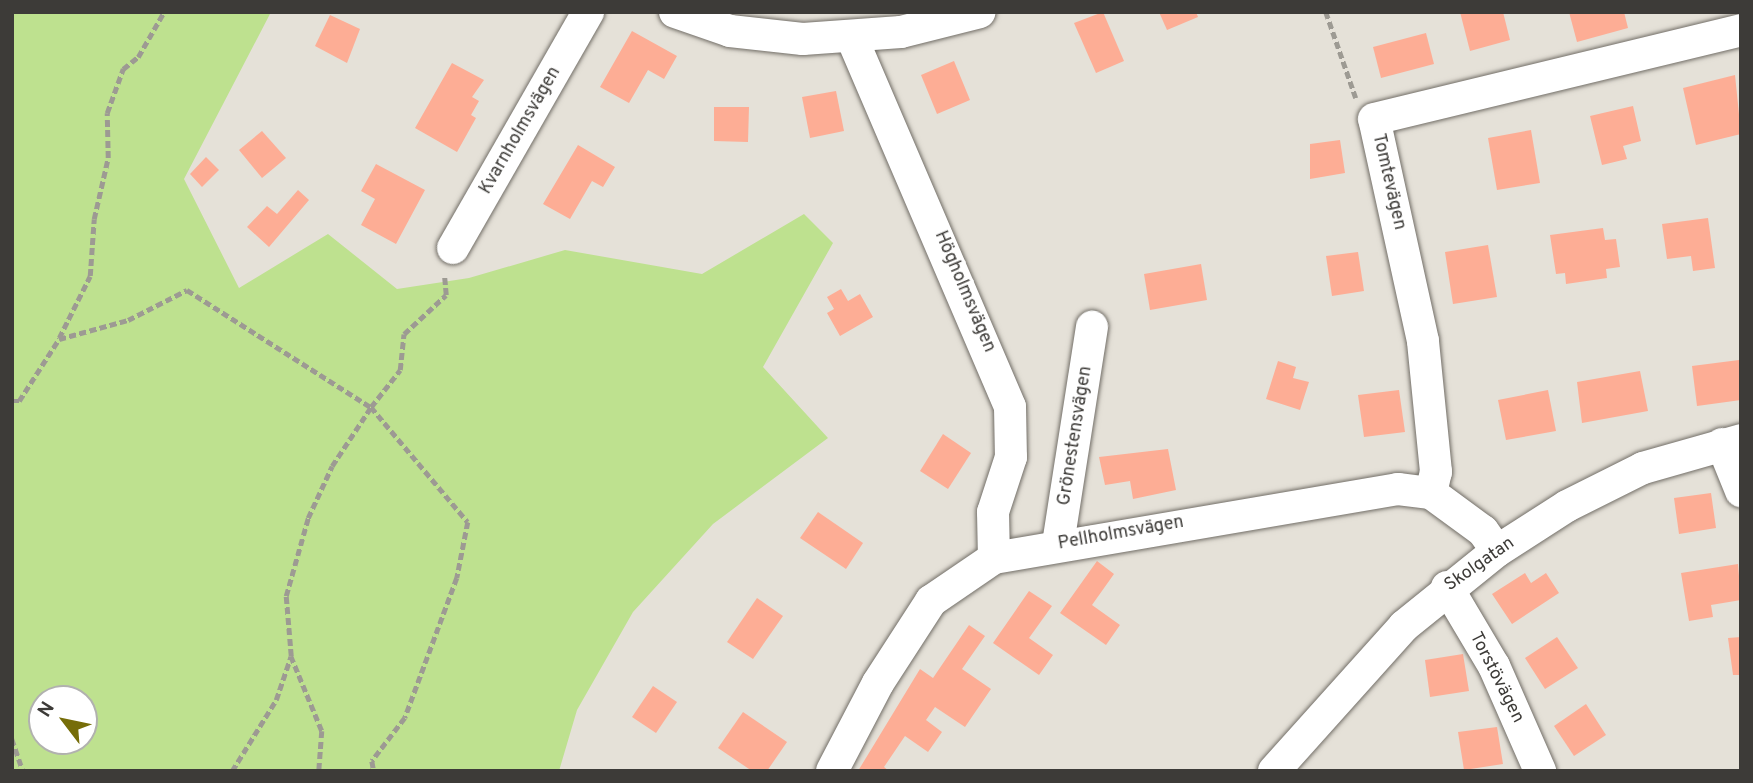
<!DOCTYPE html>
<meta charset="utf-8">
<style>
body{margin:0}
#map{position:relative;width:1753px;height:783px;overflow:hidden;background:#e5e1d8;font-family:Overpass,sans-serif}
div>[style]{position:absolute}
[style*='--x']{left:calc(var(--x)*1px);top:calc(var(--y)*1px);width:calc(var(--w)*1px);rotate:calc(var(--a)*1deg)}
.green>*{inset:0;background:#bee18f}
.building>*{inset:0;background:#fdad95}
.path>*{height:4.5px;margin-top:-2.25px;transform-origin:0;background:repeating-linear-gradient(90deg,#9d9a93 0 7px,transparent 0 10.5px)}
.roads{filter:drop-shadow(0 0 2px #726e67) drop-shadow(0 0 2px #726e67)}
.street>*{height:32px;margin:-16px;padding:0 16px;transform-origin:16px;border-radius:16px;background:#fff}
span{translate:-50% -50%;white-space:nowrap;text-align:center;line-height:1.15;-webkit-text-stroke:5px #fff;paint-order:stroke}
.street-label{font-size:18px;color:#3d3b38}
.frame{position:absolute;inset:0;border:14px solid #3d3b38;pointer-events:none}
.north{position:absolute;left:28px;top:685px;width:70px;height:70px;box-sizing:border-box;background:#fff;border:2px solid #b1b1af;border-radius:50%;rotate:302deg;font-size:19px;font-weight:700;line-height:28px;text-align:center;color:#3d3b38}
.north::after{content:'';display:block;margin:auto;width:24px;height:32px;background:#766d09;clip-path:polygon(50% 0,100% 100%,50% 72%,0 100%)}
</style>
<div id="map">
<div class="green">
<i style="clip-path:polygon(evenodd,12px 12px,271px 12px,184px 179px,239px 288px,328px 234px,397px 289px,469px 278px,565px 250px,702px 274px,804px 214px,833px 243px,763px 367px,828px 438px,713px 524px,633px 612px,577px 710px,559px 771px,12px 771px,12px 12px,42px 699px,84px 699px,84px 741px,42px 741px,42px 699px)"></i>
</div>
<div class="building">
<i style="clip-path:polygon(1103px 12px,1124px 61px,1096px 73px,1074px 23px)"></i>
<i style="clip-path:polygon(1159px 12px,1196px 12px,1198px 17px,1167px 30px)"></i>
<i style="clip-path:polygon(1460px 12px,1503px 12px,1510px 40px,1470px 51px)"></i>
<i style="clip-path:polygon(1569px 12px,1624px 12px,1628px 28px,1577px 42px)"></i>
<i style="clip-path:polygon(330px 15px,360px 29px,347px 63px,315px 46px)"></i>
<i style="clip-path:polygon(632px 31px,677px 56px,664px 79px,648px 70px,629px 103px,600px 87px)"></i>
<i style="clip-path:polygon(1426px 33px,1434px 64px,1381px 78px,1373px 47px)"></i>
<i style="clip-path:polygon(954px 61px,970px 100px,937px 114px,921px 75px)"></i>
<i style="clip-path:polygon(452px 63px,484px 80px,472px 97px,479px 101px,471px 115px,476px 118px,457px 152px,415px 128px)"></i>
<i style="clip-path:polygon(1735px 75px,1741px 134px,1696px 145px,1683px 88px)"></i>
<i style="clip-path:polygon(836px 91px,844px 131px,810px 138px,802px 97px)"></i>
<i style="clip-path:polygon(1633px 106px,1641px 141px,1623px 146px,1627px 159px,1602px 165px,1590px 116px)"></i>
<i style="clip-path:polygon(714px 107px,749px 107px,748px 142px,714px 141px)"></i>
<i style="clip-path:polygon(1531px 130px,1540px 183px,1497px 190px,1488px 138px)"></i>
<i style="clip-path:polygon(262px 131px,286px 158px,262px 178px,239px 150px)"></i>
<i style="clip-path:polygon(1340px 140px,1345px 173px,1310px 179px,1310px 144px)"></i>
<i style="clip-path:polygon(578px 145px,615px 167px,603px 187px,592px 181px,570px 219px,543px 204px)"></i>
<i style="clip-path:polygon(206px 157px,219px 170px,202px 187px,190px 174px)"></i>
<i style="clip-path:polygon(376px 164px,425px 190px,396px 244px,361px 225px,375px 199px,361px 191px)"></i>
<i style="clip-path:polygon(298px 190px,309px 200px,269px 247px,247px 227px,267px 206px,277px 214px)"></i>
<i style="clip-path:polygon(1708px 218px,1715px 268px,1693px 271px,1691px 256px,1667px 259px,1662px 224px)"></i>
<i style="clip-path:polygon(1603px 228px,1605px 240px,1616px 239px,1620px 267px,1606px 269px,1607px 278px,1566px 284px,1565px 273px,1556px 274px,1550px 235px)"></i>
<i style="clip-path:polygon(1488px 245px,1497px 297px,1453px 304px,1445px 252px)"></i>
<i style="clip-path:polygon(1358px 252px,1364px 291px,1332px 296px,1326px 256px)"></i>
<i style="clip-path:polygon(1201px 264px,1207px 300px,1150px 310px,1144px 274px)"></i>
<i style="clip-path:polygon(841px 289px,848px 301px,860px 294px,873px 317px,840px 336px,827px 313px,834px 309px,827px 297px)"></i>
<i style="clip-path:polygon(1739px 360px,1741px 400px,1697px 406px,1692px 366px)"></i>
<i style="clip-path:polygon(1278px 361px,1296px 367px,1293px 378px,1309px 382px,1300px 410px,1266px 399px)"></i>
<i style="clip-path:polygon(1640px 371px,1648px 411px,1582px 423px,1577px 382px)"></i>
<i style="clip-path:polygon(1399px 390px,1405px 432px,1364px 437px,1358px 395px)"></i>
<i style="clip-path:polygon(1548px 390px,1556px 431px,1506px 440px,1498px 400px)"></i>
<i style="clip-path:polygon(943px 434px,971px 453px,948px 489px,920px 471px)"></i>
<i style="clip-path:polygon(1168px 449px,1176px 490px,1133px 499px,1130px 481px,1105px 485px,1099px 457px)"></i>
<i style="clip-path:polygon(1711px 493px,1716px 528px,1679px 534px,1674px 498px)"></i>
<i style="clip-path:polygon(818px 512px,863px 543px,846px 569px,800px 538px)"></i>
<i style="clip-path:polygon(1097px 561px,1114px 574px,1092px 605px,1120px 625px,1106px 645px,1060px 613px)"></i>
<i style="clip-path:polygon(1738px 564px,1741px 600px,1711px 605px,1713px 617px,1689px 621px,1681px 573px)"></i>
<i style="clip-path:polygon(1525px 573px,1531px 583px,1546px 573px,1559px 593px,1512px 624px,1492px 594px)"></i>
<i style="clip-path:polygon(1029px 591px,1052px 606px,1029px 638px,1053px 655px,1039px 675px,993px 643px)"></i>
<i style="clip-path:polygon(757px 598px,783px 616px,753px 659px,727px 642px)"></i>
<i style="clip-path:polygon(969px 625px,985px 636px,962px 669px,991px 689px,965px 727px,935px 707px,926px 720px,942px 732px,928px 752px,905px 736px,884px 767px,889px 771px,858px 771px,920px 669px,933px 678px)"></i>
<i style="clip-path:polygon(1557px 637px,1578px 668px,1545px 689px,1525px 658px)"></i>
<i style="clip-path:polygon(1741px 637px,1741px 675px,1733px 675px,1728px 638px)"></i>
<i style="clip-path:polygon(1463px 654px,1469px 691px,1430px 697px,1425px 660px)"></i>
<i style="clip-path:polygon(653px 686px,677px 702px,656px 733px,632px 717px)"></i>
<i style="clip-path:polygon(1586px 704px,1606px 735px,1574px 756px,1554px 726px)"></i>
<i style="clip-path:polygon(743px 712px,787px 742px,767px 771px,752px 771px,718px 748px)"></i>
<i style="clip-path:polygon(1497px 727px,1503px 764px,1464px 770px,1458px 732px)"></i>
</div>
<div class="path">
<i style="--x:1326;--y:12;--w:91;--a:70.8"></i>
<i style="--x:59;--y:338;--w:69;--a:-63.4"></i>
<i style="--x:90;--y:276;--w:57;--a:-86"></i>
<i style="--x:94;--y:219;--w:63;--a:-77.1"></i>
<i style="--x:108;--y:158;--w:45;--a:-91.3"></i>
<i style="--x:107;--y:113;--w:47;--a:-70"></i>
<i style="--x:123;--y:69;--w:19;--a:-39"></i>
<i style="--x:138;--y:57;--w:52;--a:-60"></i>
<i style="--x:12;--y:401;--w:7;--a:0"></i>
<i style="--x:19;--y:401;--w:74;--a:-57.2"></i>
<i style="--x:59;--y:339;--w:72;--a:-15.4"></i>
<i style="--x:128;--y:320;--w:66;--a:-27"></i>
<i style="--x:187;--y:290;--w:218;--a:32.5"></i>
<i style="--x:371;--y:407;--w:47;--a:-51.9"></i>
<i style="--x:400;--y:370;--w:36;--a:-84"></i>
<i style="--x:404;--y:334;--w:57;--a:-42.9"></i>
<i style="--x:446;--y:295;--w:21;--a:-95"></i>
<i style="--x:291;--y:656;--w:81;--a:67.5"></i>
<i style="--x:322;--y:731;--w:40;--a:94.3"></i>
<i style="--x:12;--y:739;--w:34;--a:71"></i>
<i style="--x:232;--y:771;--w:84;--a:-58.2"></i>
<i style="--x:276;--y:700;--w:46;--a:-71.2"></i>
<i style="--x:291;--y:656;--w:60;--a:-94.8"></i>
<i style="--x:286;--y:596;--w:81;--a:-74.2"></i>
<i style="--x:308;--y:518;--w:57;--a:-65.2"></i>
<i style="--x:332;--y:466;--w:71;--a:-56.5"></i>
<i style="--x:371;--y:407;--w:150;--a:49.9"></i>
<i style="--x:468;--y:522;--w:57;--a:101.1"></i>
<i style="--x:457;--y:578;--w:149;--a:110.4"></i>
<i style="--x:405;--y:718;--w:54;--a:127.5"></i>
<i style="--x:372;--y:761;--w:10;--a:79"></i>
</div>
<div class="roads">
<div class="street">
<i style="--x:675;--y:12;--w:58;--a:19.1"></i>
<i style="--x:730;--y:31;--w:73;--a:6.3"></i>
<i style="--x:803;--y:39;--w:98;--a:-4.1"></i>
<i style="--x:901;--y:32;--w:81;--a:-14.2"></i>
<i style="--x:852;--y:38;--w:401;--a:66.8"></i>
<i style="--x:1010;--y:407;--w:50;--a:88.9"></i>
<i style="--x:1011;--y:457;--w:58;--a:108.1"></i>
<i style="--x:993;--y:512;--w:46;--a:88.8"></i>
<i style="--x:453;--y:248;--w:272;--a:-60.2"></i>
<i style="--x:1722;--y:444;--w:51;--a:68"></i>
<i style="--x:1431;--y:493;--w:22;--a:-77"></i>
<i style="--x:1436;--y:472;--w:132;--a:-95.7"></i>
<i style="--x:1423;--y:341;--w:227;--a:-102.4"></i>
<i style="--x:1374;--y:119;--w:378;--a:-13.6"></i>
<i style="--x:1058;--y:544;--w:220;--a:-81.1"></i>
<i style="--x:1447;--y:587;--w:92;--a:59.3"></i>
<i style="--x:1494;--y:666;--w:115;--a:66.3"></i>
<i style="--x:832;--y:771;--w:99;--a:-62.4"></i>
<i style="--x:878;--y:683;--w:98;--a:-57.1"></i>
<i style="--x:931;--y:601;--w:76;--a:-34.3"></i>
<i style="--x:994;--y:558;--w:410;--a:-9.7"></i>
<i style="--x:1398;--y:489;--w:33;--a:7"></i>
<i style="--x:1431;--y:493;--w:64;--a:36.2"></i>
<i style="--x:1483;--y:531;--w:24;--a:55"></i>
<i style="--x:1274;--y:771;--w:195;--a:-48.1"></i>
<i style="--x:1404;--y:626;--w:119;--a:-38.9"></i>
<i style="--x:1497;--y:551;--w:83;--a:-32.7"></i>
<i style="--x:1567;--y:506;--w:85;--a:-26.6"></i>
<i style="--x:1643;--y:468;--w:102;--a:-15.9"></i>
</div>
</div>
<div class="street-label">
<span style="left:521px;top:131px;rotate:-60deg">Kvarnholmsvägen</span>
<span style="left:1388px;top:182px;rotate:77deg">Tomtevägen</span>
<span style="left:964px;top:292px;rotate:67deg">Högholmsvägen</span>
<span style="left:1076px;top:436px;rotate:-81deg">Grönestensvägen</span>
<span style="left:1121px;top:534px;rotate:-10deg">Pellholmsvägen</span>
<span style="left:1480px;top:565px;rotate:-35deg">Skolgatan</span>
<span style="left:1496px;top:678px;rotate:63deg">Torstövägen</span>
</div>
<div class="frame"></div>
<div class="north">N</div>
</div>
